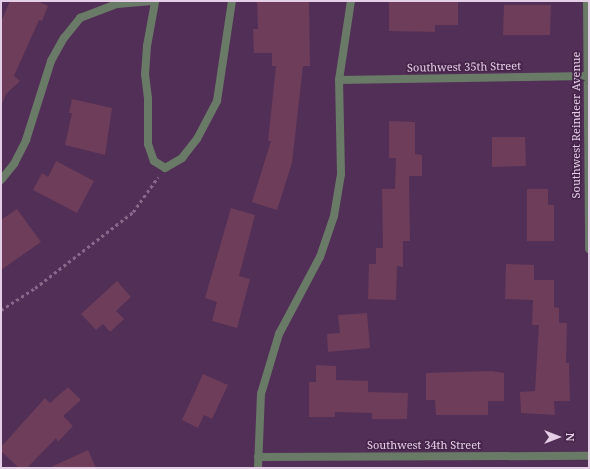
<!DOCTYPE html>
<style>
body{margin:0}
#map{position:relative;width:590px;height:469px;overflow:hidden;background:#522f56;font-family:"Noto Serif",serif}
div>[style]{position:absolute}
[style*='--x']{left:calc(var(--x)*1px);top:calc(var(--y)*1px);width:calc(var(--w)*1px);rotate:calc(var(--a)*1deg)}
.building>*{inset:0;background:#6d3d5a}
.path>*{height:2.5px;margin-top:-1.25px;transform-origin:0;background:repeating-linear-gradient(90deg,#87698a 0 3px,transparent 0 6px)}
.service>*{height:8px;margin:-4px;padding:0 4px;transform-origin:4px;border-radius:4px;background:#697a67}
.minor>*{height:8px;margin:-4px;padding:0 4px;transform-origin:4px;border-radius:4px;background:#697a67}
.tertiary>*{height:8px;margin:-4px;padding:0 4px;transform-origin:4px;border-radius:4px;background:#697a67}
span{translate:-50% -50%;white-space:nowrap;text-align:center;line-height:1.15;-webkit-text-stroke:3.5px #47254b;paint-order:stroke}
.street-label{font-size:11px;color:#e4cfe6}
.frame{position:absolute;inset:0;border:2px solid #e4cfe6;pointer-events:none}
.north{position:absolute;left:538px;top:417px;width:40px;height:40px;-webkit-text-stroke:3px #47254b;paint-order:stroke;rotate:90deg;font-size:11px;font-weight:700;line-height:16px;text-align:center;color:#e4cfe6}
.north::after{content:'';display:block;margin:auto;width:14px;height:18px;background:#e4cfe6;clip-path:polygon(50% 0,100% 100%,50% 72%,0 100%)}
</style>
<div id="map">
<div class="building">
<i style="clip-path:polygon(10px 1px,37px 1px,48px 6px,42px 21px,39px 20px,14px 76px,20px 81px,6px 94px,1px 106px,1px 22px)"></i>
<i style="clip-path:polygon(257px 1px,309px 1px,310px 66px,303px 66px,292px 163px,277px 210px,252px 202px,271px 141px,268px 141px,276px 66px,272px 66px,272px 53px,254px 53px,253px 29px,258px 29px)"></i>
<i style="clip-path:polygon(389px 1px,458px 2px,458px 25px,435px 25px,435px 32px,389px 31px)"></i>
<i style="clip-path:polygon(504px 5px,551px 5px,550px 35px,503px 35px)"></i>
<i style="clip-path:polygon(72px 99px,112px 108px,105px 155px,65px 145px,72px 113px,69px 113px)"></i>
<i style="clip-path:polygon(389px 121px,415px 122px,415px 154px,422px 155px,422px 176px,409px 176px,410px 241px,403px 241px,403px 267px,397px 266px,396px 300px,368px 299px,369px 264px,376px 264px,376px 248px,383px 248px,382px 189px,395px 189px,396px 158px,389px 158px)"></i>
<i style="clip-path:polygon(492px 137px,525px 137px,526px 166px,492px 167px)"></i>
<i style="clip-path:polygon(56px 161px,94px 181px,77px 213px,33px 190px,42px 173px,48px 177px)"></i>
<i style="clip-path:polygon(527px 189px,548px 189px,548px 205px,554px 205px,554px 241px,527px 241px)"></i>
<i style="clip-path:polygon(231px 208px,255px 215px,239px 276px,250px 279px,237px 328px,212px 321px,217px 302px,205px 298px)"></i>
<i style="clip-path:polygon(17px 209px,41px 242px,1px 270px,1px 220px)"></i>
<i style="clip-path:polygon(506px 264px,534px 265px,534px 280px,554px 280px,554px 307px,559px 308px,559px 323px,567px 323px,566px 363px,569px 363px,570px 401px,554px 401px,555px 415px,521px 413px,520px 392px,535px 391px,539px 325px,532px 325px,533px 300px,505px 299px)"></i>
<i style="clip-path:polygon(117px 281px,131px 297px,116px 311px,124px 319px,110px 332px,103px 324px,96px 330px,81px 314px)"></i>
<i style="clip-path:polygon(367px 313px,370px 348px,328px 352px,327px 334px,340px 333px,338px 315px)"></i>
<i style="clip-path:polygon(316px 365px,336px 366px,336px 380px,368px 381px,368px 392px,408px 393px,407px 419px,372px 419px,372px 413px,335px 412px,335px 417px,309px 417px,309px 382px,316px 382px)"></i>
<i style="clip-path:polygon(492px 371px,504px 373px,504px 401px,488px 401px,488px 415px,436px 415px,435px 400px,426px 400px,426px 373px)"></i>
<i style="clip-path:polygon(203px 374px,228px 385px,212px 419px,204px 415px,198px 428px,182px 420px)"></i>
<i style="clip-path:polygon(68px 387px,81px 400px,63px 416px,73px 426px,58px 442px,56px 438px,27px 468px,19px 468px,1px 451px,1px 447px,45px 398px,50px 403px)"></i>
<i style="clip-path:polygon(88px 450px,96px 468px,49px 468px)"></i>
</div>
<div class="path">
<i style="--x:1;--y:310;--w:40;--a:-32.9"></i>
<i style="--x:35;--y:288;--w:124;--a:-37.8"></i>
<i style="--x:133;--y:212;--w:43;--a:-54.5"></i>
</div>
<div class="service">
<i style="--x:155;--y:2;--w:45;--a:100.3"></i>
<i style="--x:147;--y:46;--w:28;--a:94"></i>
<i style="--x:145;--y:74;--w:25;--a:83"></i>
<i style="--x:148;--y:99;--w:45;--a:90"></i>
<i style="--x:148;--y:144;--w:18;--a:71"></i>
<i style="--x:154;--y:161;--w:13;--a:32"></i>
<i style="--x:165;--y:168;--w:20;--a:-30"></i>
<i style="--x:182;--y:158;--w:24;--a:-52"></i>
<i style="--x:197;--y:139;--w:43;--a:-62.2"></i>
<i style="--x:217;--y:101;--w:101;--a:-81.5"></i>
</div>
<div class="minor">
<i style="--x:587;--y:1;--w:248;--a:89.5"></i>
<i style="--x:339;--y:80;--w:80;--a:-81.4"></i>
<i style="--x:1;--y:180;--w:21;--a:-51"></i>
<i style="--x:14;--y:164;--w:27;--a:-63"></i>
<i style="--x:26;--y:140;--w:83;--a:-72.4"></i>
<i style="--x:51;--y:61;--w:26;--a:-61"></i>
<i style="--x:64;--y:38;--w:26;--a:-51"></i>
<i style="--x:80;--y:18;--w:40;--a:-21"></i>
<i style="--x:117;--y:4;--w:38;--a:-5"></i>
<i style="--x:258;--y:457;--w:331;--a:-0.2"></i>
</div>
<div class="tertiary">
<i style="--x:258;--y:468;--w:74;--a:-87.7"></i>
<i style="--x:261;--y:394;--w:63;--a:-73.3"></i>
<i style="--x:279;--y:334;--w:87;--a:-62"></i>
<i style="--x:320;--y:257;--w:43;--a:-71.1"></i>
<i style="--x:334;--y:216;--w:43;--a:-80.5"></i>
<i style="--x:341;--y:174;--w:94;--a:-91.2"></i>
<i style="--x:339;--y:80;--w:250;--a:-0.9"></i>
</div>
<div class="street-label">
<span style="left:464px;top:67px;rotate:-1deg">Southwest 35th Street</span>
<span style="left:576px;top:125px;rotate:-90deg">Southwest Reindeer Avenue</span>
<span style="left:424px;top:445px">Southwest 34th Street</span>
</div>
<div class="frame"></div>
<div class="north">N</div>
</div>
